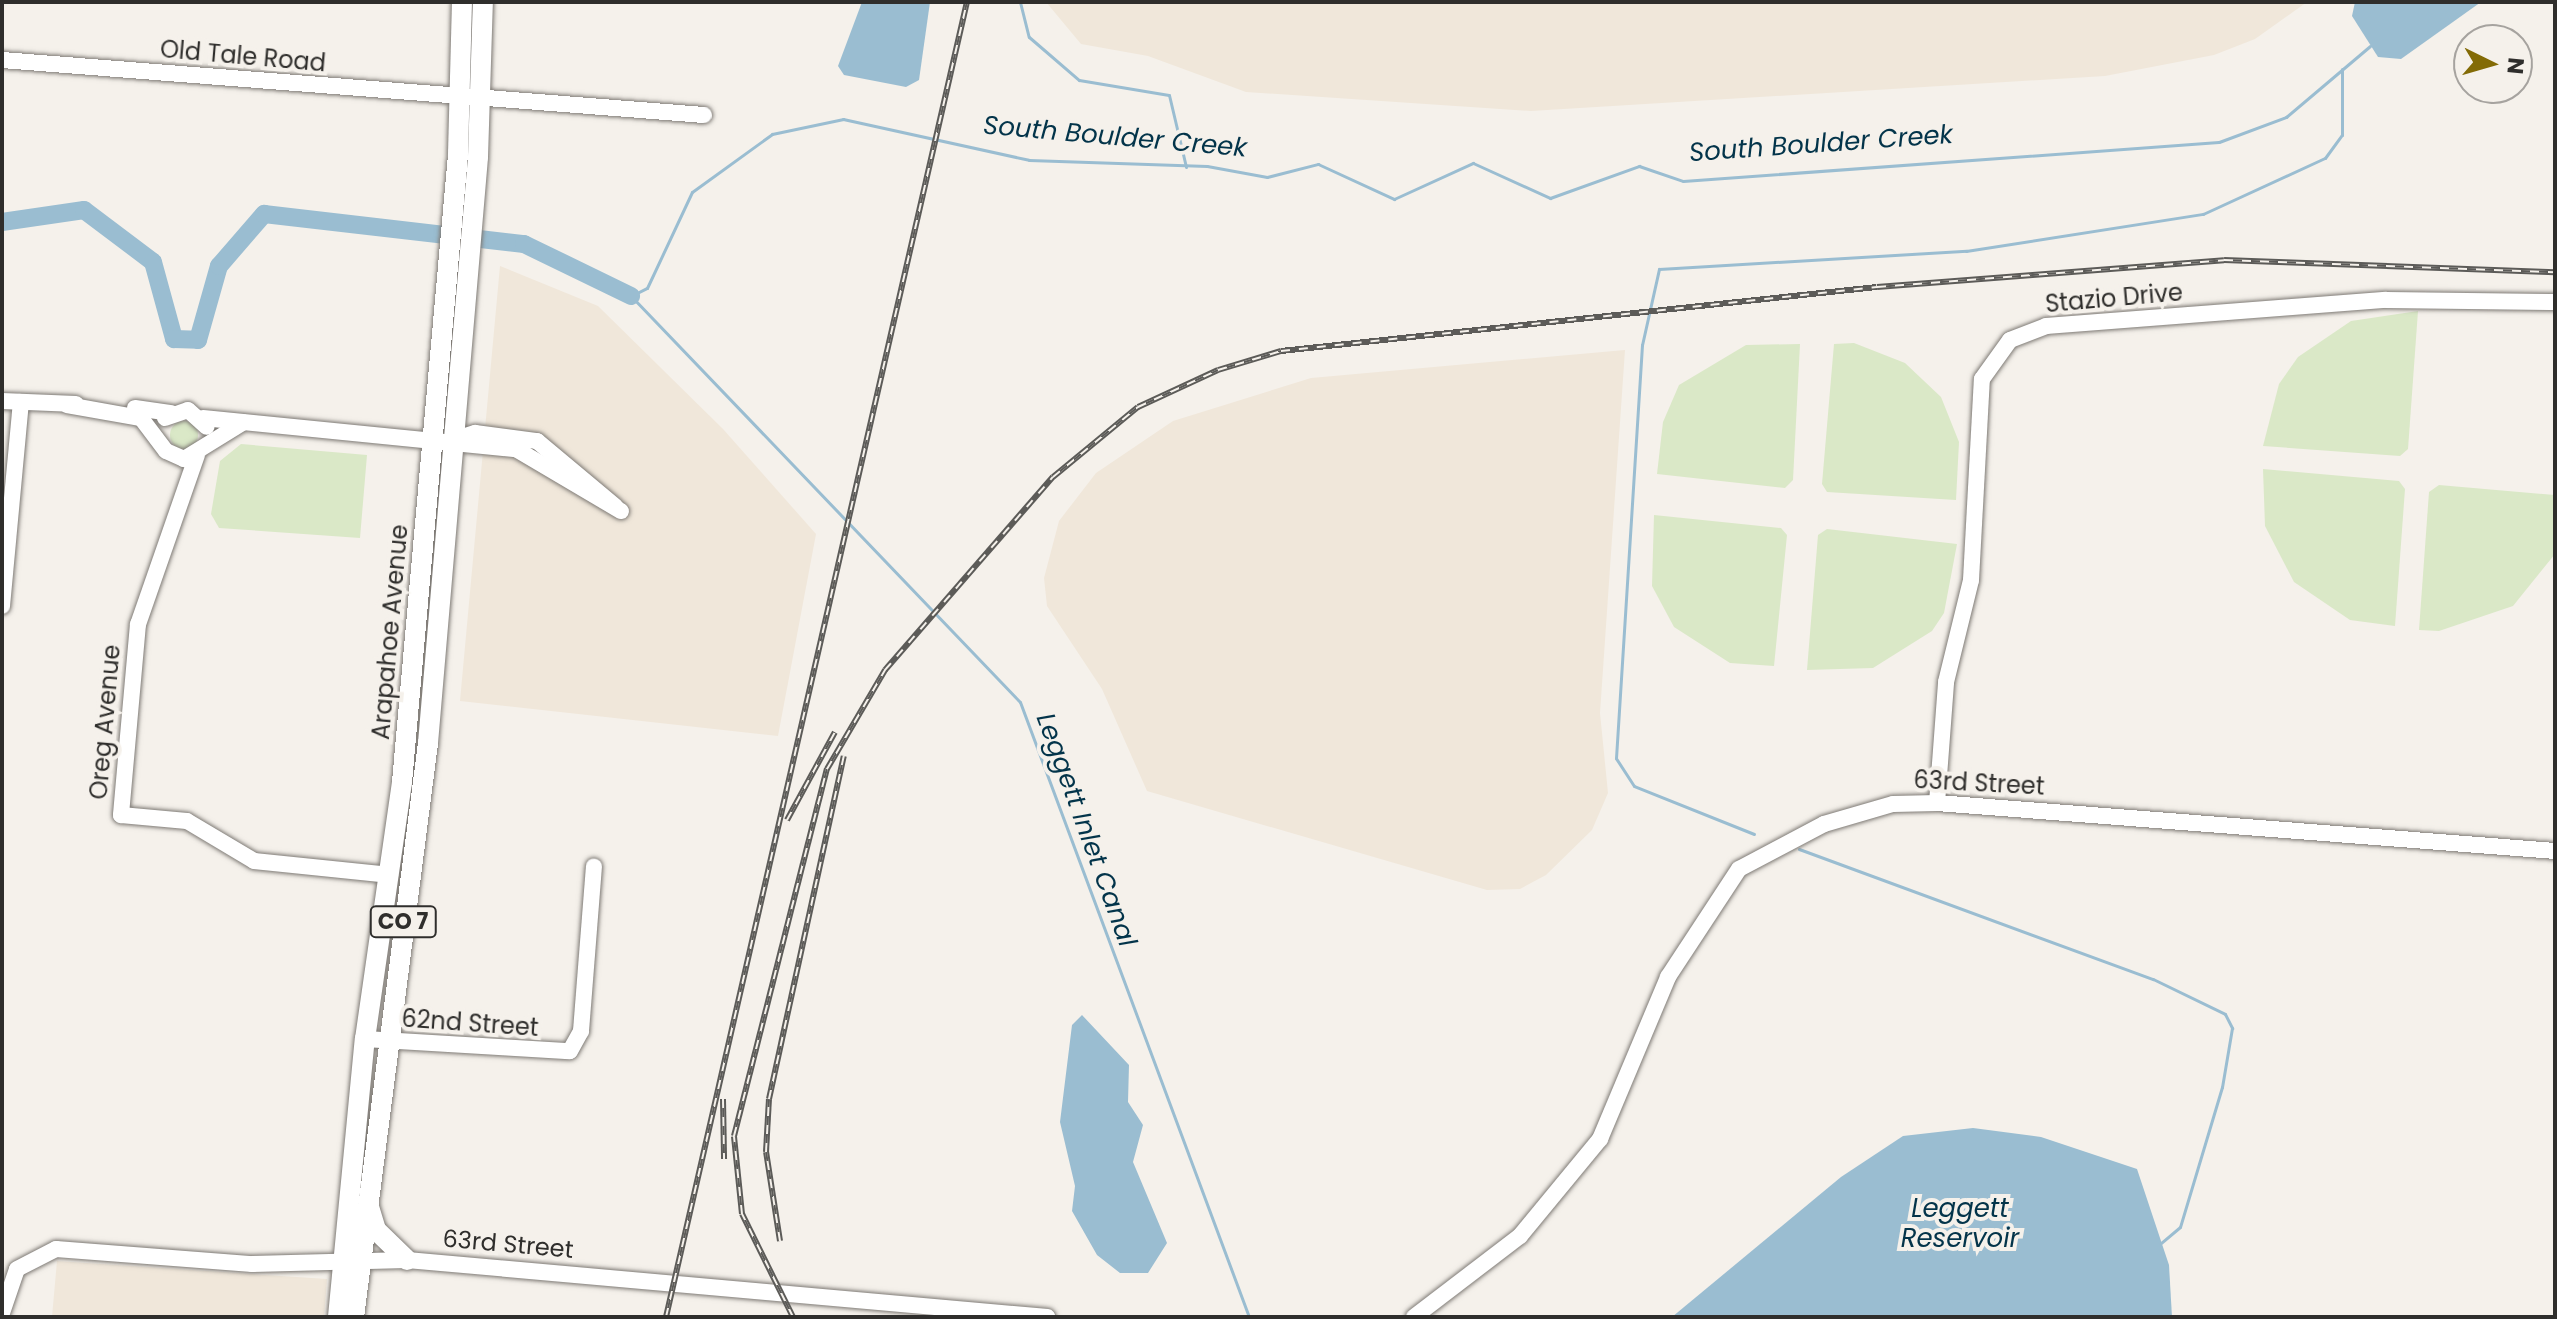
<!DOCTYPE html>
<style>
body{margin:0}
#map{position:relative;width:2557px;height:1319px;overflow:hidden;background:#f5f1eb;font-family:Poppins,sans-serif}
div>[style]{position:absolute}
[style*='--x']{left:calc(var(--x)*1px);top:calc(var(--y)*1px);width:calc(var(--w)*1px);rotate:calc(var(--a)*1deg)}
.built>*{inset:0;background:#f0e7da}
.green>*{inset:0;background:#dae8c7}
.round{border-radius:50%}
.water>*{inset:0;background:#9abdd1}
.stream>*{height:3px;margin:-1.5px;padding:0 1.5px;transform-origin:1.5px;border-radius:1.5px;background:#9abdd1}
.river>*{height:18px;margin:-9px;padding:0 9px;transform-origin:9px;border-radius:9px;background:#9abdd1}
.roads{filter:drop-shadow(0 0 2px #7e7a75) drop-shadow(0 0 2px #7e7a75)}
.minor>*{height:16px;margin:-8px;padding:0 8px;transform-origin:8px;border-radius:8px;background:#fff}
.major>*{height:20px;margin:-10px;padding:0 10px;transform-origin:10px;border-radius:10px;background:#fff}
.rail>*{height:6px;margin-top:-3px;transform-origin:0;background:repeating-linear-gradient(90deg,#f5f1eb 0 9px,#5c5b58 0 18px);box-sizing:border-box;border-block:2px solid #5c5b58}
span{translate:-50% -50%;white-space:nowrap;text-align:center;line-height:1.15;-webkit-text-stroke:8px #f5f1eb;paint-order:stroke}
.shield-label span{padding:2px 6px;background:#f5f1eb;border:2px solid;border-radius:6px;-webkit-text-stroke-width:0}
.shield-label{font-size:22px;color:#2f2e2c;font-weight:700}
.street-label{font-size:24px;color:#2f2e2c}
.water-label{font-size:26px;color:#03344a;font-style:italic}
.frame{position:absolute;inset:0;border:4px solid #2f2e2c;pointer-events:none}
.north{position:absolute;left:2453px;top:24px;width:80px;height:80px;box-sizing:border-box;background:#f5f1eb;border:2px solid #a6a39f;border-radius:50%;rotate:95deg;font-size:22px;font-weight:700;line-height:32px;text-align:center;color:#2f2e2c}
.north::after{content:'';display:block;margin:auto;width:28px;height:36px;background:#836b06;clip-path:polygon(50% 0,100% 100%,50% 72%,0 100%)}
</style>
<div id="map">
<div class="built">
<i style="clip-path:polygon(1046px 2px,2307px 2px,2255px 39px,2214px 55px,2105px 76px,1531px 111px,1246px 92px,1148px 56px,1081px 44px)"></i>
<i style="clip-path:polygon(500px 266px,598px 306px,723px 429px,816px 534px,778px 736px,460px 701px)"></i>
<i style="clip-path:polygon(1625px 350px,1600px 713px,1608px 793px,1592px 830px,1546px 875px,1520px 889px,1487px 890px,1147px 791px,1102px 689px,1047px 606px,1044px 578px,1059px 521px,1096px 473px,1173px 421px,1311px 378px)"></i>
<i style="clip-path:polygon(57px 1261px,327px 1279px,324px 1317px,52px 1317px)"></i>
</div>
<div class="green">
<i style="clip-path:polygon(2418px 311px,2408px 449px,2400px 456px,2263px 446px,2279px 384px,2298px 357px,2351px 321px)"></i>
<i style="clip-path:polygon(1854px 343px,1905px 363px,1941px 397px,1959px 442px,1956px 500px,1827px 492px,1822px 484px,1834px 344px)"></i>
<i style="clip-path:polygon(1800px 344px,1793px 480px,1785px 488px,1657px 474px,1663px 422px,1679px 385px,1746px 345px)"></i>
<i class="round" style="left:170px;top:421px;width:28px;height:28px"></i>
<i style="clip-path:polygon(241px 444px,367px 455px,360px 538px,219px 528px,211px 514px,220px 461px)"></i>
<i style="clip-path:polygon(2263px 469px,2399px 481px,2405px 489px,2395px 626px,2350px 620px,2294px 582px,2265px 526px)"></i>
<i style="clip-path:polygon(2439px 485px,2555px 495px,2555px 554px,2513px 606px,2439px 631px,2419px 630px,2429px 492px)"></i>
<i style="clip-path:polygon(1654px 515px,1781px 528px,1787px 535px,1774px 666px,1730px 663px,1674px 627px,1652px 586px)"></i>
<i style="clip-path:polygon(1827px 529px,1957px 544px,1944px 613px,1932px 631px,1873px 668px,1807px 670px,1818px 535px)"></i>
</div>
<div class="water">
<i style="clip-path:polygon(862px 2px,930px 2px,919px 80px,906px 87px,844px 75px,838px 66px)"></i>
<i style="clip-path:polygon(2355px 2px,2481px 2px,2401px 59px,2378px 57px,2352px 16px)"></i>
<i style="clip-path:polygon(1082px 1015px,1129px 1065px,1128px 1102px,1143px 1125px,1133px 1162px,1167px 1243px,1148px 1273px,1120px 1273px,1097px 1255px,1072px 1211px,1075px 1186px,1060px 1122px,1072px 1025px)"></i>
<i style="clip-path:polygon(1973px 1128px,2041px 1137px,2137px 1169px,2169px 1265px,2172px 1317px,1672px 1317px,1841px 1177px,1903px 1136px)"></i>
</div>
<div class="stream">
<i style="--x:1020;--y:2;--w:36;--a:76"></i>
<i style="--x:1029;--y:37;--w:66;--a:40.7"></i>
<i style="--x:1079;--y:80;--w:91;--a:9.5"></i>
<i style="--x:1169;--y:95;--w:74;--a:76.7"></i>
<i style="--x:1754;--y:834;--w:129;--a:-158.2"></i>
<i style="--x:1634;--y:786;--w:33;--a:-123"></i>
<i style="--x:1616;--y:758;--w:414;--a:-86.4"></i>
<i style="--x:1642;--y:345;--w:78;--a:-77.4"></i>
<i style="--x:1659;--y:269;--w:308;--a:-3.4"></i>
<i style="--x:1966;--y:251;--w:240;--a:-8.9"></i>
<i style="--x:2203;--y:214;--w:134;--a:-24.7"></i>
<i style="--x:2325;--y:158;--w:29;--a:-54"></i>
<i style="--x:2342;--y:135;--w:66;--a:-90"></i>
<i style="--x:1799;--y:849;--w:377;--a:20.2"></i>
<i style="--x:2153;--y:979;--w:80;--a:25.9"></i>
<i style="--x:2225;--y:1014;--w:16;--a:63"></i>
<i style="--x:2232;--y:1028;--w:60;--a:99.6"></i>
<i style="--x:2222;--y:1087;--w:146;--a:106.7"></i>
<i style="--x:2180;--y:1227;--w:25;--a:140"></i>
<i style="--x:1249;--y:1317;--w:656;--a:-110.42"></i>
<i style="--x:1020;--y:702;--w:562;--a:-133.77"></i>
<i style="--x:631;--y:296;--w:18;--a:-27"></i>
<i style="--x:647;--y:288;--w:106;--a:-64.9"></i>
<i style="--x:692;--y:192;--w:99;--a:-35.9"></i>
<i style="--x:772;--y:134;--w:73;--a:-11.9"></i>
<i style="--x:843;--y:119;--w:190;--a:12.4"></i>
<i style="--x:1029;--y:160;--w:178;--a:1.9"></i>
<i style="--x:1207;--y:166;--w:61;--a:10.4"></i>
<i style="--x:1267;--y:177;--w:53;--a:-14.3"></i>
<i style="--x:1318;--y:164;--w:84;--a:24.7"></i>
<i style="--x:1394;--y:199;--w:87;--a:-24.5"></i>
<i style="--x:1473;--y:163;--w:85;--a:24.4"></i>
<i style="--x:1550;--y:198;--w:95;--a:-19.8"></i>
<i style="--x:1639;--y:166;--w:46;--a:18.8"></i>
<i style="--x:1683;--y:181;--w:537;--a:-4.16"></i>
<i style="--x:2219;--y:142;--w:72;--a:-20.5"></i>
<i style="--x:2286;--y:117;--w:110;--a:-40.2"></i>
</div>
<div class="river">
<i style="--x:2;--y:222;--w:83;--a:-8.3"></i>
<i style="--x:84;--y:210;--w:86;--a:37"></i>
<i style="--x:153;--y:262;--w:80;--a:74.7"></i>
<i style="--x:174;--y:339;--w:24;--a:2"></i>
<i style="--x:198;--y:340;--w:77;--a:-74.2"></i>
<i style="--x:219;--y:266;--w:69;--a:-49.1"></i>
<i style="--x:264;--y:214;--w:262;--a:6.6"></i>
<i style="--x:524;--y:244;--w:119;--a:25.9"></i>
</div>
<div class="roads">
<div class="minor">
<i style="--x:2;--y:60;--w:704;--a:4.48"></i>
<i style="--x:2;--y:401;--w:74;--a:2.3"></i>
<i style="--x:67;--y:405;--w:75;--a:10"></i>
<i style="--x:141;--y:418;--w:41;--a:52.9"></i>
<i style="--x:166;--y:451;--w:20;--a:24"></i>
<i style="--x:184;--y:459;--w:70;--a:-31.7"></i>
<i style="--x:135;--y:408;--w:37;--a:8"></i>
<i style="--x:165;--y:418;--w:24;--a:-19"></i>
<i style="--x:188;--y:410;--w:25;--a:42"></i>
<i style="--x:203;--y:418;--w:315;--a:5.7"></i>
<i style="--x:516;--y:449;--w:122;--a:30.6"></i>
<i style="--x:456;--y:439;--w:20;--a:-18"></i>
<i style="--x:475;--y:433;--w:63;--a:7.4"></i>
<i style="--x:537;--y:441;--w:102;--a:39.8"></i>
<i style="--x:197;--y:455;--w:179;--a:109.2"></i>
<i style="--x:138;--y:624;--w:192;--a:95.1"></i>
<i style="--x:121;--y:815;--w:66;--a:5.2"></i>
<i style="--x:187;--y:821;--w:78;--a:30.8"></i>
<i style="--x:254;--y:861;--w:137;--a:5.9"></i>
<i style="--x:2;--y:606;--w:205;--a:-84.7"></i>
<i style="--x:1937;--y:803;--w:121;--a:-85.7"></i>
<i style="--x:1946;--y:682;--w:105;--a:-76.2"></i>
<i style="--x:1971;--y:580;--w:201;--a:-86.9"></i>
<i style="--x:1982;--y:379;--w:48;--a:-54.3"></i>
<i style="--x:2010;--y:340;--w:39;--a:-21"></i>
<i style="--x:2046;--y:326;--w:341;--a:-4.4"></i>
<i style="--x:2386;--y:300;--w:169;--a:0.7"></i>
<i style="--x:365;--y:1039;--w:205;--a:3.4"></i>
<i style="--x:570;--y:1051;--w:23;--a:-61"></i>
<i style="--x:581;--y:1031;--w:165;--a:-85.5"></i>
<i style="--x:2;--y:1313;--w:46;--a:-71.2"></i>
<i style="--x:17;--y:1269;--w:44;--a:-27.1"></i>
<i style="--x:56;--y:1249;--w:197;--a:4.4"></i>
<i style="--x:252;--y:1264;--w:155;--a:-1.5"></i>
<i style="--x:407;--y:1260;--w:643;--a:5.09"></i>
<i style="--x:1414;--y:1317;--w:133;--a:-37.4"></i>
<i style="--x:1520;--y:1236;--w:126;--a:-50.5"></i>
<i style="--x:1600;--y:1139;--w:176;--a:-67.2"></i>
<i style="--x:1668;--y:977;--w:129;--a:-56.7"></i>
<i style="--x:1739;--y:869;--w:96;--a:-27.9"></i>
<i style="--x:1824;--y:824;--w:72;--a:-16.2"></i>
<i style="--x:1893;--y:804;--w:44;--a:-1.3"></i>
<i style="--x:1937;--y:803;--w:620;--a:4.44"></i>
</div>
<div class="major">
<i style="--x:369;--y:1207;--w:24;--a:73"></i>
<i style="--x:376;--y:1230;--w:43;--a:44.1"></i>
<i style="--x:338;--y:1317;--w:279;--a:-84.5"></i>
<i style="--x:365;--y:1039;--w:260;--a:-81.8"></i>
<i style="--x:402;--y:782;--w:630;--a:-84.9"></i>
<i style="--x:458;--y:154;--w:152;--a:-88.5"></i>
<i style="--x:354;--y:1317;--w:579;--a:-82.65"></i>
<i style="--x:428;--y:743;--w:588;--a:-85.12"></i>
<i style="--x:478;--y:157;--w:155;--a:-88.2"></i>
</div>
</div>
<div class="rail">
<i style="--x:787;--y:820;--w:100;--a:-61.4"></i>
<i style="--x:723;--y:1099;--w:60;--a:89"></i>
<i style="--x:780;--y:1241;--w:90;--a:-98.9"></i>
<i style="--x:766;--y:1152;--w:53;--a:-86.8"></i>
<i style="--x:769;--y:1099;--w:351;--a:-77.7"></i>
<i style="--x:666;--y:1317;--w:1349;--a:-77.11"></i>
<i style="--x:793;--y:1317;--w:115;--a:-116.3"></i>
<i style="--x:742;--y:1214;--w:78;--a:-95.9"></i>
<i style="--x:734;--y:1136;--w:379;--a:-75.8"></i>
<i style="--x:827;--y:769;--w:115;--a:-59.6"></i>
<i style="--x:885;--y:670;--w:256;--a:-49"></i>
<i style="--x:1053;--y:477;--w:110;--a:-39.5"></i>
<i style="--x:1138;--y:407;--w:88;--a:-24.8"></i>
<i style="--x:1218;--y:370;--w:66;--a:-16.8"></i>
<i style="--x:1281;--y:351;--w:599;--a:-6.13"></i>
<i style="--x:1877;--y:287;--w:348;--a:-4.4"></i>
<i style="--x:2224;--y:260;--w:331;--a:2.1"></i>
</div>
<div class="shield-label">
<span style="left:403px;top:922px">CO 7</span>
</div>
<div class="street-label">
<span style="left:243px;top:56px;rotate:5deg">Old Tale Road</span>
<span style="left:2114px;top:298px;rotate:-5deg">Stazio Drive</span>
<span style="left:390px;top:632px;rotate:-85deg">Arapahoe Avenue</span>
<span style="left:105px;top:722px;rotate:-85deg">Oreg Avenue</span>
<span style="left:1979px;top:783px;rotate:3deg">63rd Street</span>
<span style="left:470px;top:1023px;rotate:4deg">62nd Street</span>
<span style="left:508px;top:1244px;rotate:5deg">63rd Street</span>
</div>
<div class="water-label">
<span style="left:1115px;top:137px;rotate:5deg">South Boulder Creek</span>
<span style="left:1821px;top:144px;rotate:-4deg">South Boulder Creek</span>
<span style="left:1086px;top:830px;rotate:70deg">Leggett Inlet Canal</span>
<span style="left:1960px;top:1224px">Leggett<br>Reservoir</span>
</div>
<div class="frame"></div>
<div class="north">N</div>
</div>
